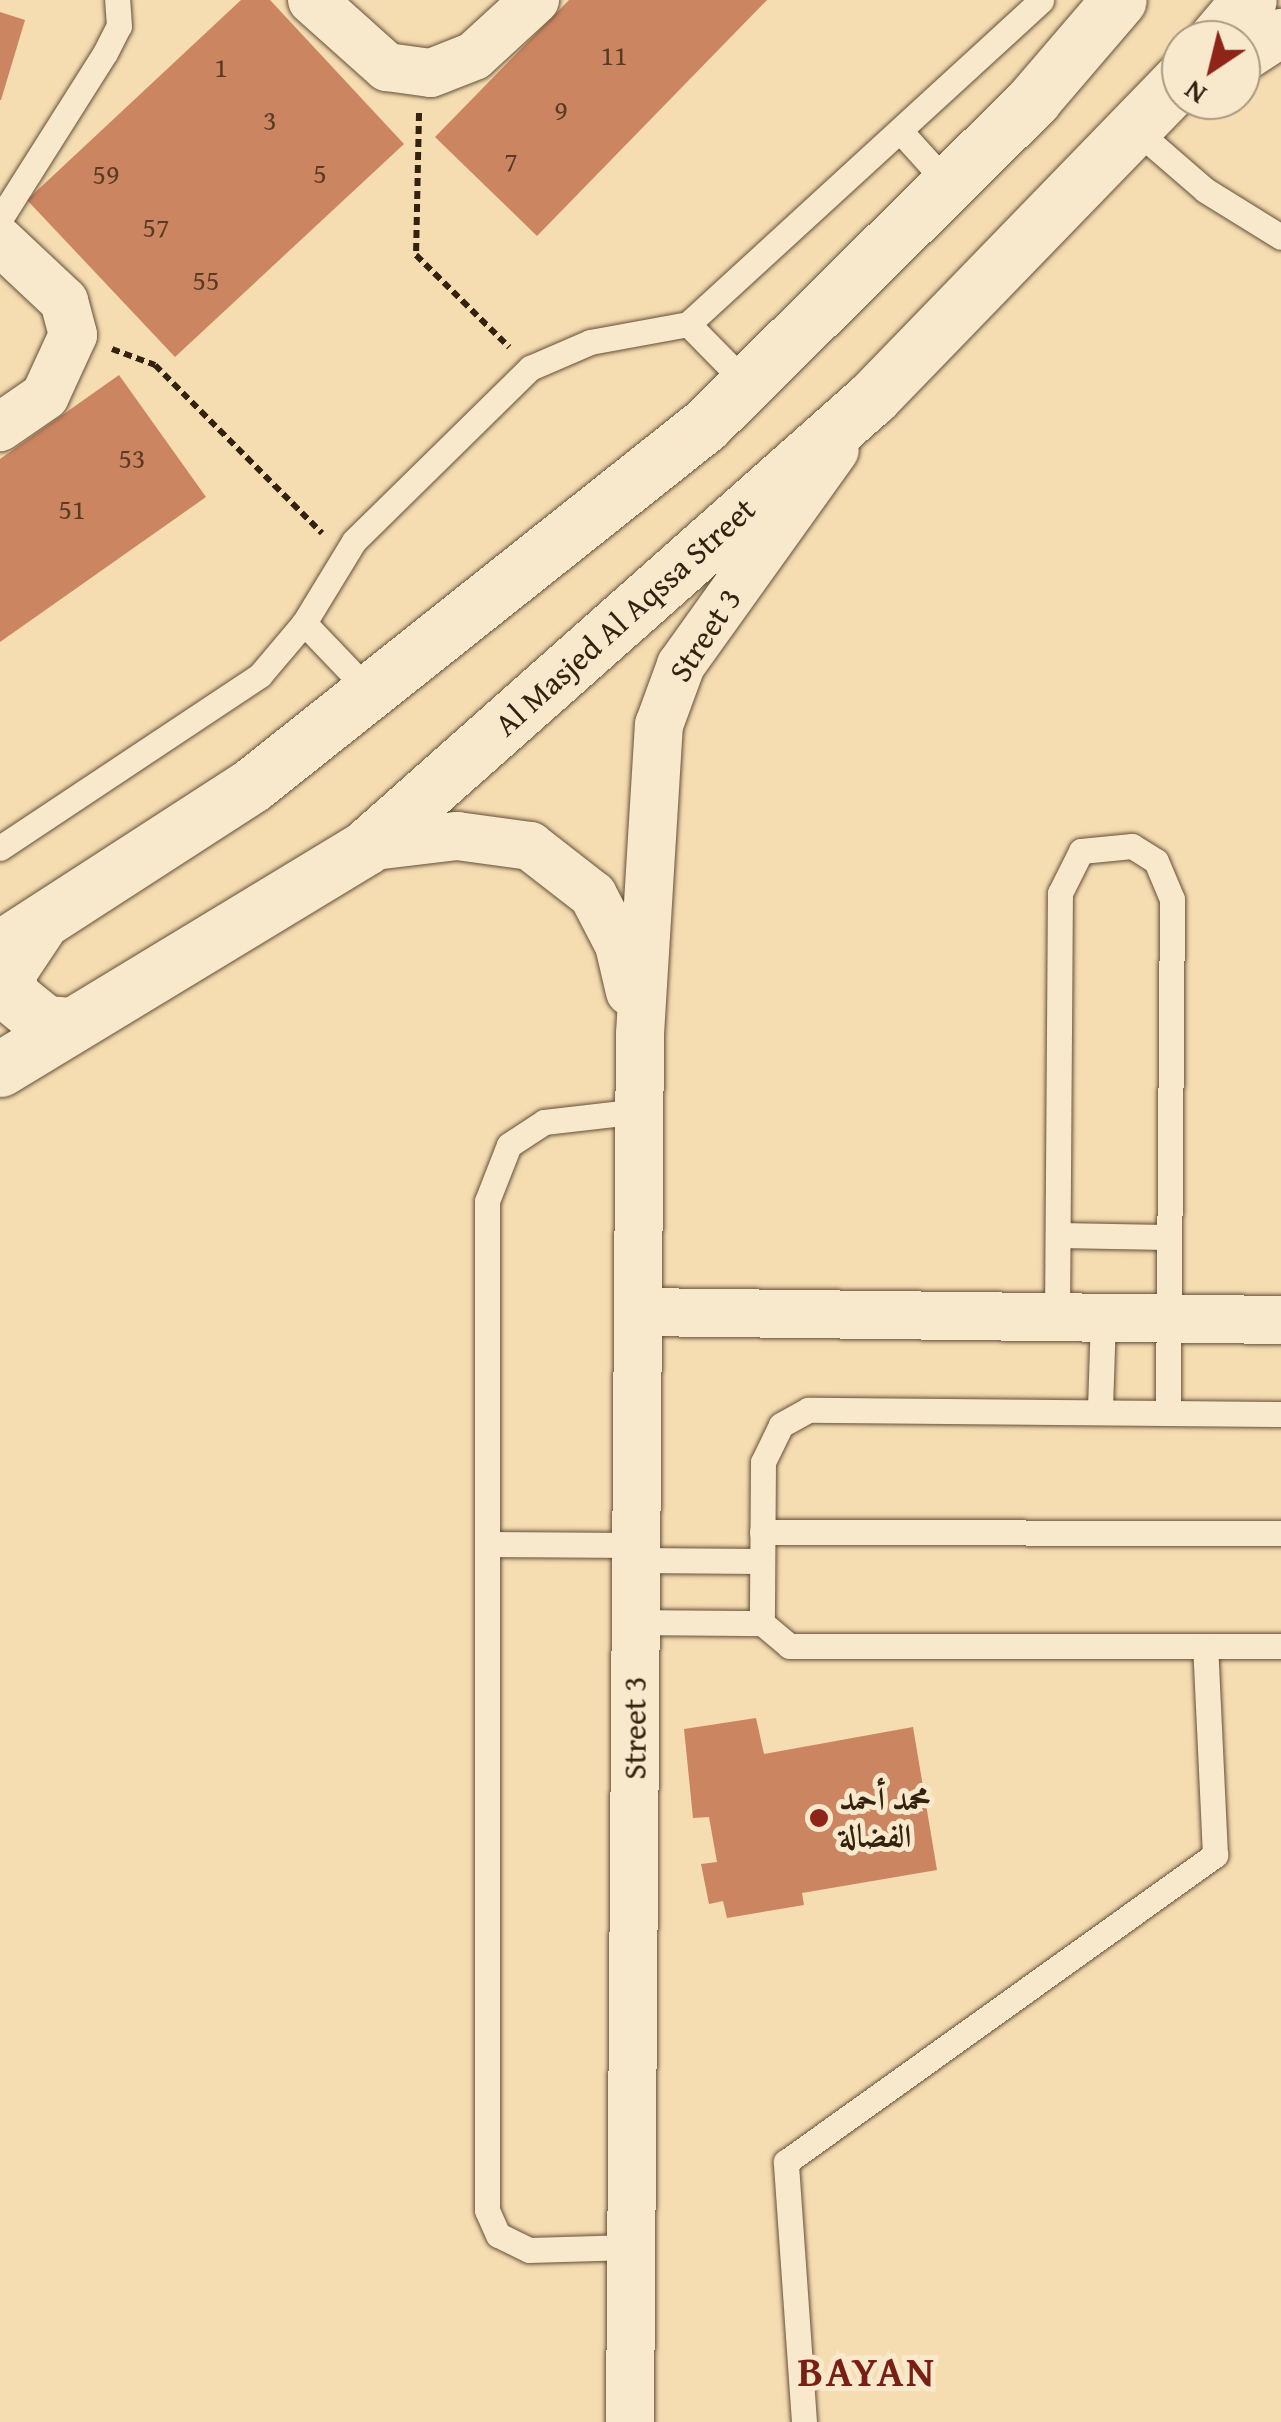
<!DOCTYPE html>
<meta charset="utf-8">
<style>
body{margin:0}
#map{position:relative;width:1281px;height:2422px;overflow:hidden;background:#f5dcb1;font-family:"Gentium Book Plus",Amiri,serif}
div>[style]{position:absolute}
[style*='--x']{left:calc(var(--x)*1px);top:calc(var(--y)*1px);width:calc(var(--w)*1px);rotate:calc(var(--a)*1deg)}
.building>*{inset:0;background:#cb8560}
.path>*{height:6px;margin-top:-3px;transform-origin:0;background:repeating-linear-gradient(90deg,#332210 0 8px,transparent 0 13px)}
.roads{filter:drop-shadow(0 0 2px #645038) drop-shadow(0 0 2px #645038)}
.service>*{height:25px;margin:-12.5px;padding:0 12.5px;transform-origin:12.5px;border-radius:12.5px;background:#f8e8cc}
.minor>*{height:48px;margin:-24px;padding:0 24px;transform-origin:24px;border-radius:24px;background:#f8e8cc}
.secondary>*{height:55px;margin:-27.5px;padding:0 27.5px;transform-origin:27.5px;border-radius:27.5px;background:#f8e8cc}
.dots>*{width:28px;height:28px;translate:-50% -50%;box-sizing:border-box;border:5px solid #f8e8cc;border-radius:50%}
span{translate:-50% -50%;white-space:nowrap;text-align:center;line-height:1.15;-webkit-text-stroke:10px #f8e8cc;paint-order:stroke}
.number-label{font-size:28px;color:#593b24}
.number-label span{-webkit-text-stroke-width:0}
.street-label{font-size:32px;color:#332210}
.poi-label{font-size:32px;color:#332210;font-weight:700}
.left{translate:0 -50%;text-align:left}
.district-label{font-size:42px;color:#7a1f14;font-weight:700;letter-spacing:2.5px}
.north{position:absolute;left:1161px;top:20px;width:100px;height:100px;box-sizing:border-box;background:#f8e8cc;border:2px solid #a99981;border-radius:50%;rotate:215deg;font-size:28px;font-weight:700;line-height:40px;text-align:center;color:#332210}
.north::after{content:'';display:block;margin:auto;width:35px;height:45px;background:#8f2418;clip-path:polygon(50% 0,100% 100%,50% 72%,0 100%)}
</style>
<div id="map">
<div class="building">
<i style="clip-path:polygon(241px 0,270px 0,404px 144px,175px 357px,27px 200px)"></i>
<i style="clip-path:polygon(569px 0,767px 0,537px 236px,435px 137px)"></i>
<i style="clip-path:polygon(0 12px,25px 20px,1px 100px,0 100px)"></i>
<i style="clip-path:polygon(119px 375px,206px 497px,0 642px,0 459px)"></i>
<i style="clip-path:polygon(756px 1718px,764px 1754px,913px 1727px,937px 1870px,802px 1893px,804px 1905px,727px 1918px,723px 1901px,709px 1904px,701px 1864px,717px 1862px,709px 1817px,693px 1818px,684px 1729px)"></i>
</div>
<div class="path">
<i style="--x:419;--y:113;--w:142;--a:91.2"></i>
<i style="--x:416;--y:255;--w:131;--a:44.7"></i>
<i style="--x:112;--y:349;--w:46;--a:20.4"></i>
<i style="--x:155;--y:365;--w:237;--a:45.2"></i>
</div>
<div class="roads">
<div class="service">
<i style="--x:1137;--y:131;--w:90;--a:40.9"></i>
<i style="--x:1205;--y:190;--w:89;--a:31.7"></i>
<i style="--x:901;--y:132;--w:70;--a:47.9"></i>
<i style="--x:0;--y:219;--w:196;--a:-57.7"></i>
<i style="--x:105;--y:53;--w:30;--a:-63"></i>
<i style="--x:119;--y:26;--w:26;--a:-94"></i>
<i style="--x:688;--y:324;--w:83;--a:45.5"></i>
<i style="--x:304;--y:623;--w:97;--a:46.3"></i>
<i style="--x:0;--y:848;--w:312;--a:-33.6"></i>
<i style="--x:260;--y:675;--w:68;--a:-49.8"></i>
<i style="--x:304;--y:623;--w:96;--a:-58.6"></i>
<i style="--x:354;--y:541;--w:247;--a:-44.5"></i>
<i style="--x:530;--y:368;--w:65;--a:-23.4"></i>
<i style="--x:590;--y:342;--w:100;--a:-10.4"></i>
<i style="--x:688;--y:324;--w:479;--a:-42.5"></i>
<i style="--x:1058;--y:1235;--w:109;--a:1.1"></i>
<i style="--x:1057;--y:1317;--w:424;--a:-89.6"></i>
<i style="--x:1060;--y:893;--w:47;--a:-63.4"></i>
<i style="--x:1081;--y:851;--w:51;--a:-5.6"></i>
<i style="--x:1132;--y:846;--w:28;--a:32"></i>
<i style="--x:1156;--y:861;--w:41;--a:67.2"></i>
<i style="--x:1172;--y:899;--w:511;--a:90.45"></i>
<i style="--x:1100;--y:1408;--w:90;--a:-88.1"></i>
<i style="--x:1281;--y:1414;--w:473;--a:-179.5"></i>
<i style="--x:808;--y:1410;--w:31;--a:151"></i>
<i style="--x:781;--y:1425;--w:41;--a:115.9"></i>
<i style="--x:763;--y:1462;--w:161;--a:90.4"></i>
<i style="--x:762;--y:1623;--w:35;--a:40"></i>
<i style="--x:789;--y:1646;--w:492;--a:0"></i>
<i style="--x:762;--y:1532;--w:519;--a:0.11"></i>
<i style="--x:487;--y:1544;--w:149;--a:0.4"></i>
<i style="--x:636;--y:1560;--w:126;--a:0.5"></i>
<i style="--x:636;--y:1622;--w:126;--a:0.5"></i>
<i style="--x:631;--y:2247;--w:102;--a:178.3"></i>
<i style="--x:529;--y:2250;--w:34;--a:-154"></i>
<i style="--x:498;--y:2235;--w:27;--a:-114"></i>
<i style="--x:487;--y:2210;--w:1009;--a:-90"></i>
<i style="--x:487;--y:1201;--w:60;--a:-68.6"></i>
<i style="--x:509;--y:1145;--w:42;--a:-33.3"></i>
<i style="--x:544;--y:1122;--w:96;--a:-6.6"></i>
<i style="--x:804;--y:2422;--w:261;--a:-94"></i>
<i style="--x:786;--y:2162;--w:528;--a:-35.59"></i>
<i style="--x:1215;--y:1855;--w:209;--a:-92.7"></i>
</div>
<div class="minor">
<i style="--x:312;--y:0;--w:101;--a:41.8"></i>
<i style="--x:387;--y:67;--w:44;--a:7.8"></i>
<i style="--x:431;--y:73;--w:46;--a:-21.6"></i>
<i style="--x:474;--y:56;--w:83;--a:-42.6"></i>
<i style="--x:1241;--y:59;--w:48;--a:-33"></i>
<i style="--x:0;--y:241;--w:88;--a:43.2"></i>
<i style="--x:64;--y:301;--w:35;--a:75"></i>
<i style="--x:73;--y:335;--w:67;--a:114.7"></i>
<i style="--x:45;--y:396;--w:55;--a:145.4"></i>
<i style="--x:366;--y:847;--w:92;--a:-6.9"></i>
<i style="--x:457;--y:836;--w:74;--a:7.8"></i>
<i style="--x:530;--y:846;--w:80;--a:37.9"></i>
<i style="--x:593;--y:895;--w:56;--a:62.5"></i>
<i style="--x:619;--y:945;--w:48;--a:76.8"></i>
<i style="--x:638;--y:1312;--w:643;--a:0.71"></i>
<i style="--x:630;--y:2422;--w:1388;--a:-89.59"></i>
<i style="--x:640;--y:1034;--w:310;--a:-86.5"></i>
<i style="--x:659;--y:725;--w:64;--a:-69.9"></i>
<i style="--x:681;--y:665;--w:264;--a:-54.4"></i>
</div>
<div class="secondary">
<i style="--x:1215;--y:40;--w:52;--a:-49.6"></i>
<i style="--x:38;--y:927;--w:58;--a:123.7"></i>
<i style="--x:6;--y:975;--w:23;--a:72"></i>
<i style="--x:13;--y:997;--w:41;--a:39.1"></i>
<i style="--x:45;--y:1023;--w:26;--a:4"></i>
<i style="--x:0;--y:948;--w:300;--a:-32.9"></i>
<i style="--x:252;--y:785;--w:579;--a:-38.47"></i>
<i style="--x:705;--y:425;--w:463;--a:-44.7"></i>
<i style="--x:1034;--y:99;--w:130;--a:-49.4"></i>
<i style="--x:0;--y:1069;--w:428;--a:-31.2"></i>
<i style="--x:366;--y:847;--w:678;--a:-41.59"></i>
<i style="--x:873;--y:397;--w:443;--a:-45.9"></i>
</div>
</div>
<div class="dots">
<i style="left:819px;top:1818px;background:#8f2418"></i>
</div>
<div class="number-label">
<span style="left:614px;top:55px">11</span>
<span style="left:221px;top:67px">1</span>
<span style="left:561px;top:110px">9</span>
<span style="left:270px;top:120px">3</span>
<span style="left:511px;top:161px">7</span>
<span style="left:320px;top:173px">5</span>
<span style="left:106px;top:174px">59</span>
<span style="left:156px;top:227px">57</span>
<span style="left:206px;top:280px">55</span>
<span style="left:132px;top:458px">53</span>
<span style="left:72px;top:509px">51</span>
</div>
<div class="street-label">
<span style="left:625px;top:617px;rotate:-42deg">Al Masjed Al Aqssa Street</span>
<span style="left:705px;top:635px;rotate:-57deg">Street 3</span>
<span style="left:635px;top:1728px;rotate:-90deg">Street 3</span>
</div>
<div class="poi-label">
<span class="left" style="left:839px;top:1818px">محمد أحمد<br>الفضالة</span>
</div>
<div class="district-label">
<span style="left:867px;top:2371px">BAYAN</span>
</div>
<div class="north">N</div>
</div>
